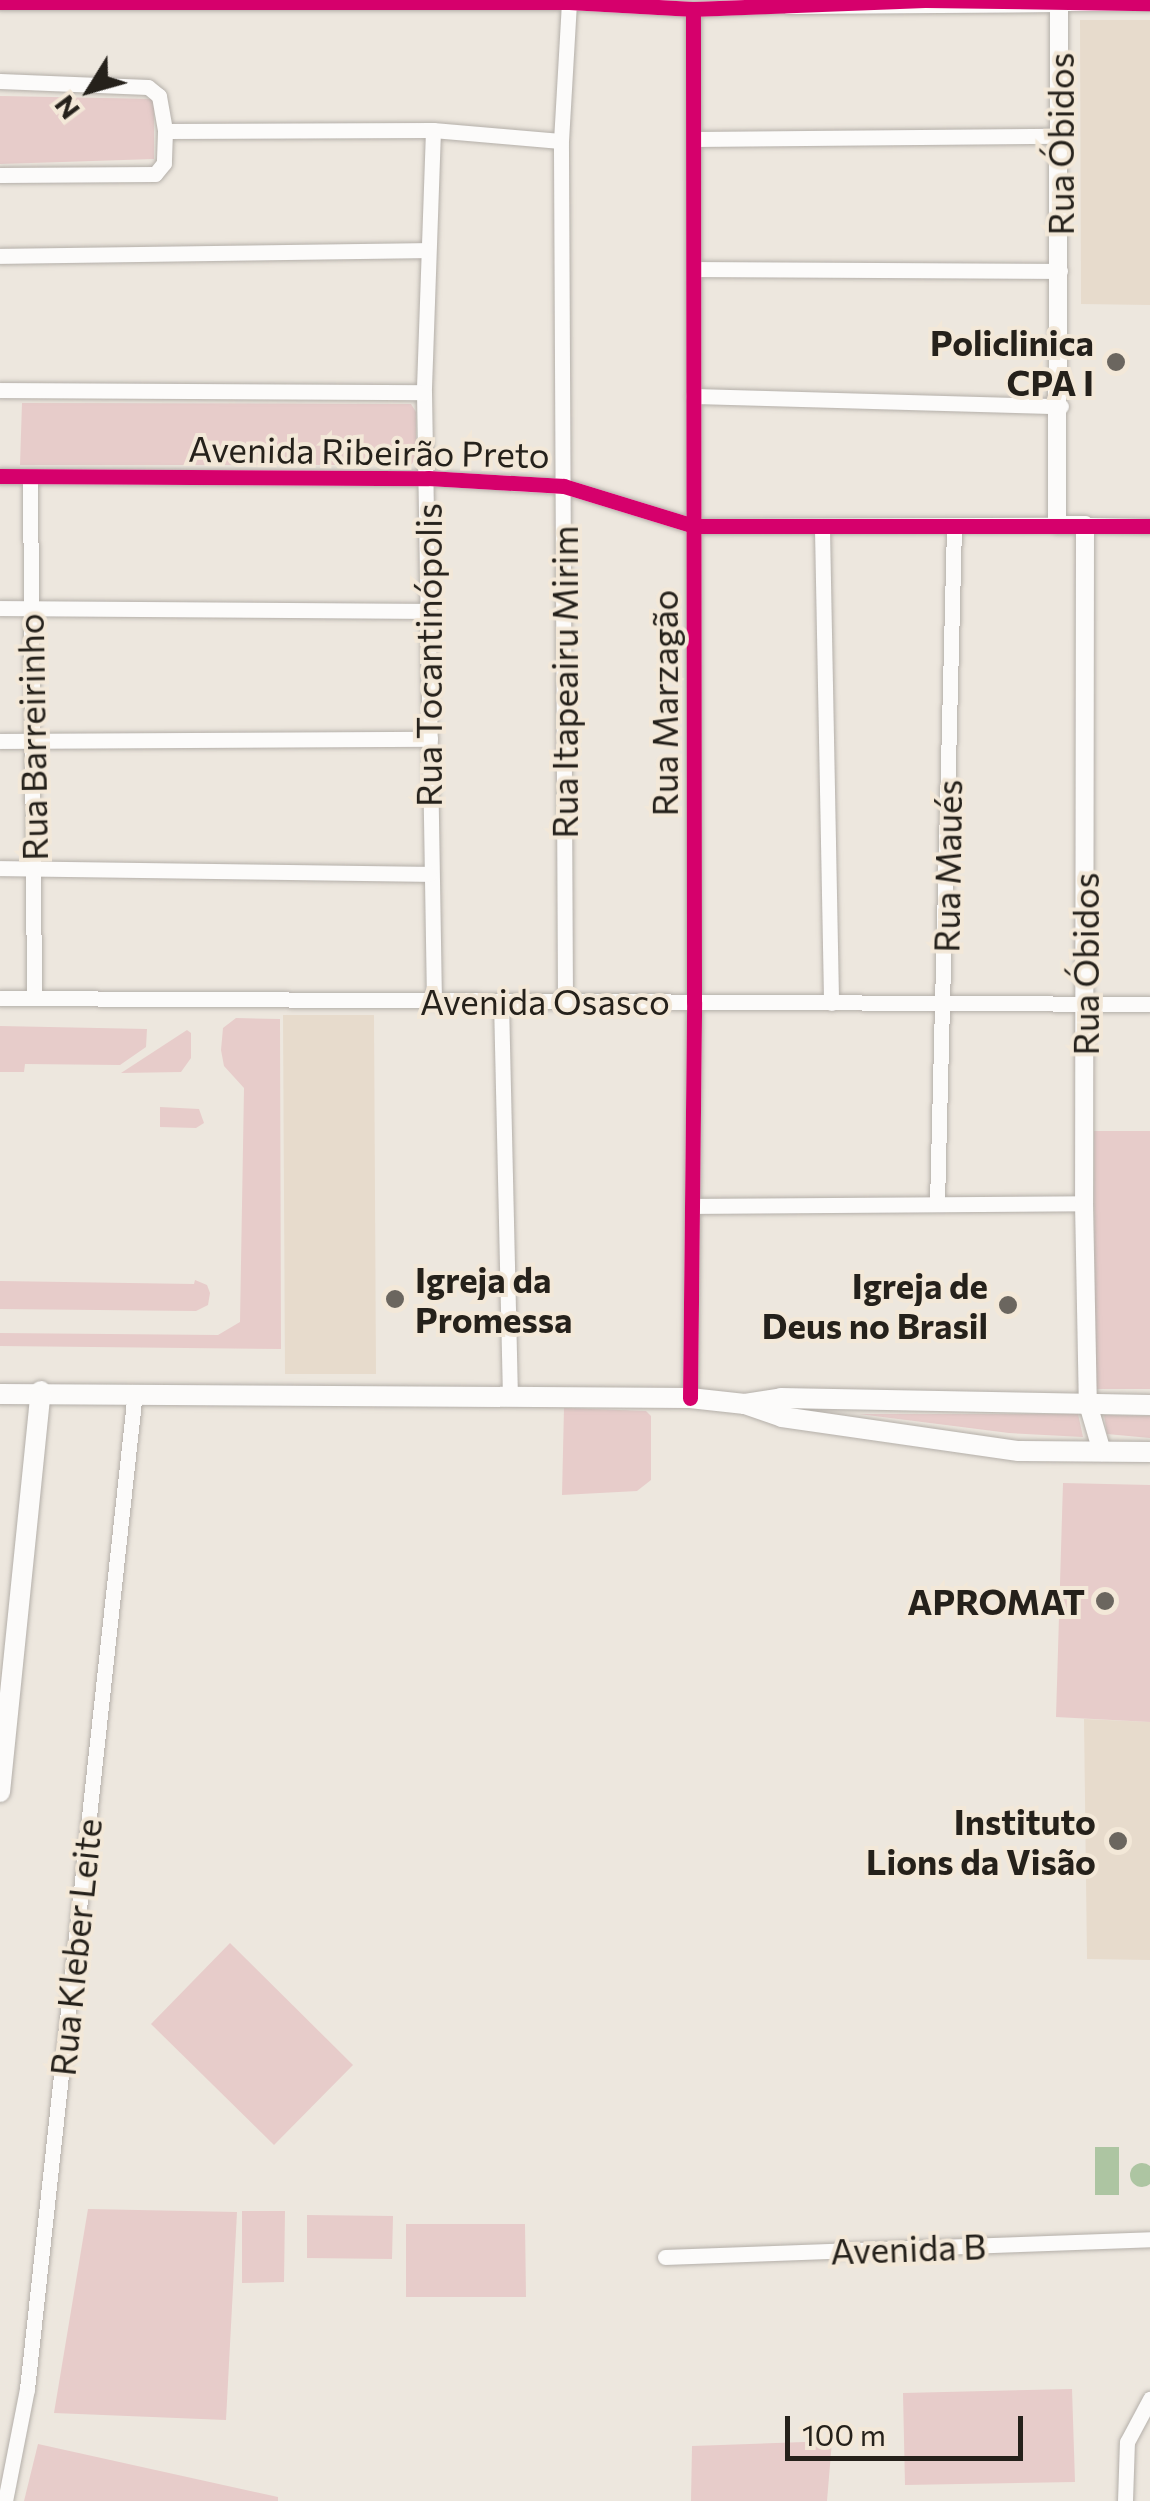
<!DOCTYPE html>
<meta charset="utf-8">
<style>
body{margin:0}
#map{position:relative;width:1150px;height:2501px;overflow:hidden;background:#ede7de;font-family:Commissioner,sans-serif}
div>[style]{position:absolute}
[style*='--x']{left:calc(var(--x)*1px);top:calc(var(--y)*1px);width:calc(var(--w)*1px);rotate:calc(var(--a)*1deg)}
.built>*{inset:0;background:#e7dbcc}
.green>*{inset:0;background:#e7ccca}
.water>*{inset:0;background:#adc5a2}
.round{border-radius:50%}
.roads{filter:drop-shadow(0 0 2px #b4afa9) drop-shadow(0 0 2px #b4afa9)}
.minor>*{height:15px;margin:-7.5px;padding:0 7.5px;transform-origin:7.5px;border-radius:7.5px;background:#fcfbfa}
.tertiary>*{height:18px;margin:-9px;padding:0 9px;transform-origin:9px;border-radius:9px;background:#fcfbfa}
.secondary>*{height:20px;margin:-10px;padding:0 10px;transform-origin:10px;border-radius:10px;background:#fcfbfa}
.cycleway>*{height:15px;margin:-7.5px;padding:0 7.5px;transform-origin:7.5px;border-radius:7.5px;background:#d6006c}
.dots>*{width:28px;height:28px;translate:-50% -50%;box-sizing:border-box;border:5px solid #f3e8d8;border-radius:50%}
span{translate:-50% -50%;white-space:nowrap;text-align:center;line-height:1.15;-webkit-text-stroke:8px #f3e8d8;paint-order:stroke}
.street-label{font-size:35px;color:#25211b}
.poi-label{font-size:35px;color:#25211b;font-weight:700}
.right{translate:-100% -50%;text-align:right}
.left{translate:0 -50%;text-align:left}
.north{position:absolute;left:40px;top:40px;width:100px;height:100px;-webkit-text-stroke:8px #f3e8d8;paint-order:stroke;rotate:233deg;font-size:28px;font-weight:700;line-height:40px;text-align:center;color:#25211b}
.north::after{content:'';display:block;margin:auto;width:35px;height:45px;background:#25211b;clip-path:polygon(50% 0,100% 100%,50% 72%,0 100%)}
.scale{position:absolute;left:785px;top:2416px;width:238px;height:45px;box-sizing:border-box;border:5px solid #25211b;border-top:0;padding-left:12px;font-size:30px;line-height:35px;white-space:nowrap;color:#25211b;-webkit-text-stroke:8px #f3e8d8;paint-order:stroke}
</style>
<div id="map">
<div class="built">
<i style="clip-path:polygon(1080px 20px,1150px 20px,1150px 305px,1081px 304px)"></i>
<i style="clip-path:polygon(283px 1015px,374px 1015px,376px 1374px,285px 1374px)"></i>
<i style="clip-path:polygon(1084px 1719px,1150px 1722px,1150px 1960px,1087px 1959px)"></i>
</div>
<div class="green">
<i style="clip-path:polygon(0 96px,154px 99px,154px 159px,0 164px)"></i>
<i style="clip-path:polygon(22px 403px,411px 404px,416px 412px,416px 454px,412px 464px,405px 465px,20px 465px)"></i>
<i style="clip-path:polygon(236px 1018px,280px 1019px,281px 1349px,0 1346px,0 1333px,218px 1335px,240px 1322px,244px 1088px,224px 1066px,221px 1050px,223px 1028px)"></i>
<i style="clip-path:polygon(0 1026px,147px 1029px,146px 1047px,120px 1065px,25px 1064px,24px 1072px,0 1072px)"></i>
<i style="clip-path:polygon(187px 1030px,191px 1033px,191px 1058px,181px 1072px,121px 1073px)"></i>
<i style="clip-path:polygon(160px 1107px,199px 1109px,204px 1123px,196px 1128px,160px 1127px)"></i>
<i style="clip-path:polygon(1094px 1131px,1150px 1131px,1150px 1389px,1095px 1389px)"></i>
<i style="clip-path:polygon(195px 1280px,207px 1285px,210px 1293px,208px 1305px,196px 1311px,0 1309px,0 1281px,194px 1284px)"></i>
<i style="clip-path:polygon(564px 1408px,646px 1411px,651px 1416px,651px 1480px,637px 1491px,562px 1495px)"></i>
<i style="clip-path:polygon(859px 1414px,1078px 1414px,1083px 1437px,1009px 1433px)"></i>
<i style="clip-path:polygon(1104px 1415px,1150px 1416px,1150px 1438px,1107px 1434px)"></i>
<i style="clip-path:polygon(1063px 1483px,1150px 1485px,1150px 1722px,1056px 1717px)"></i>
<i style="clip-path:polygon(230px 1943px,353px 2065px,274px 2145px,151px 2024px)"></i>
<i style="clip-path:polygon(88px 2209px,237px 2212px,226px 2420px,54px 2413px)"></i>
<i style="clip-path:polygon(242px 2211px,285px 2211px,284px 2282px,242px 2283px)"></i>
<i style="clip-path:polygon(307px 2215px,393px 2216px,392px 2259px,307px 2258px)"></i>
<i style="clip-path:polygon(406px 2224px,525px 2224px,526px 2297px,406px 2297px)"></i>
<i style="clip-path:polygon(1072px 2389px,1075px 2482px,905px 2485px,903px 2393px)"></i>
<i style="clip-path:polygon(832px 2441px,827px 2501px,691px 2501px,692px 2446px)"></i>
<i style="clip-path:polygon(38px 2444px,278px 2497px,278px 2501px,24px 2501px)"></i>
</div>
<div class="water">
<i style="clip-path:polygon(1095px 2147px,1119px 2147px,1119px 2195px,1095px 2195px)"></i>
<i class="round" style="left:1130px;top:2163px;width:24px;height:24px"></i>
</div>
<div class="roads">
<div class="minor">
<i style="--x:0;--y:2;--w:569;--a:0"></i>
<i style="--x:569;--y:2;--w:124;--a:3.2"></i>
<i style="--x:693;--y:9;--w:96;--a:-2.4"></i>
<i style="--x:1059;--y:3;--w:91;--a:0"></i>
<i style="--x:0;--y:81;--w:148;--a:2.3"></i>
<i style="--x:148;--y:87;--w:14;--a:39"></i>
<i style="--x:159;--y:96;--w:36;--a:80"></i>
<i style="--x:165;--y:131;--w:32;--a:92"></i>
<i style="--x:164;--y:163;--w:14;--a:129"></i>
<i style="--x:155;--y:174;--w:155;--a:179.6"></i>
<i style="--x:433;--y:130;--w:262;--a:92"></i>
<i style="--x:424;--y:392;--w:609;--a:89.06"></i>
<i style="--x:165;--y:131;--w:268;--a:-0.2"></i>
<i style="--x:433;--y:130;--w:128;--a:4.9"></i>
<i style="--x:694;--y:139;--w:366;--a:-0.5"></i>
<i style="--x:0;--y:256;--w:426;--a:-0.8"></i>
<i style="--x:695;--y:269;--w:365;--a:0.3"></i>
<i style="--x:0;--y:390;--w:424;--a:0.3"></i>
<i style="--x:693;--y:396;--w:368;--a:1.6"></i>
<i style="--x:0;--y:476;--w:428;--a:0.3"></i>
<i style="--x:428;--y:478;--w:136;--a:3.4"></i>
<i style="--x:564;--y:486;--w:136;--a:17.1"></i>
<i style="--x:694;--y:526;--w:363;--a:-0.2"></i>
<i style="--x:30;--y:476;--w:522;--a:89.56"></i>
<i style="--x:1085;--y:525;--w:65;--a:0.9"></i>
<i style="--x:822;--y:529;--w:474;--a:88.9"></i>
<i style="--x:0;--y:608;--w:429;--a:0.4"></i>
<i style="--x:0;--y:741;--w:430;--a:-0.3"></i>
<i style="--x:0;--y:868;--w:429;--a:0.8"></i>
<i style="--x:0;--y:998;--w:1150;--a:0.3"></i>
<i style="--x:501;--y:1001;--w:395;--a:88.7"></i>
<i style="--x:565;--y:1001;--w:860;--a:-90.27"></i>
<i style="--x:561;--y:141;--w:139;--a:-86.7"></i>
<i style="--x:937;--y:1203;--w:674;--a:-88.56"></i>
<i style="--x:692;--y:1206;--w:392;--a:-0.4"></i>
<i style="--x:690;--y:1398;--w:396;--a:-89.4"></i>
<i style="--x:694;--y:1002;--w:993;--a:-90.06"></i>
<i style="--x:665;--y:2257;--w:485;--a:-2.1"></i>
<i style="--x:5;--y:2501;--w:114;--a:-78.9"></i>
<i style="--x:27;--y:2389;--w:1003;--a:-83.82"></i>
<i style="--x:1125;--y:2501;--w:59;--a:-88.1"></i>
<i style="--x:1127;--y:2442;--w:49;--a:-61.9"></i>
</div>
<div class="tertiary">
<i style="--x:789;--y:0;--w:5;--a:90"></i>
<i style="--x:789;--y:5;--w:270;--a:-0.4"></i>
<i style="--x:1059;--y:3;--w:522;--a:90.22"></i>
<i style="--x:1057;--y:525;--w:28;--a:0"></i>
<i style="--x:1085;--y:525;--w:678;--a:90.08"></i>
<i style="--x:1084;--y:1203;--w:201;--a:88.9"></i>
<i style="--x:1088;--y:1404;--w:50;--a:73.7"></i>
</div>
<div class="secondary">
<i style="--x:0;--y:1394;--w:690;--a:0.33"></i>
<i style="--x:690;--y:1398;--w:55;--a:6.2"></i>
<i style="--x:745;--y:1404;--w:39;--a:19"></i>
<i style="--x:782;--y:1417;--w:239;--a:8.2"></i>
<i style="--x:1019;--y:1451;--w:131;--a:0.4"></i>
<i style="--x:745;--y:1404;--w:36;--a:-9"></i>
<i style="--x:781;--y:1398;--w:369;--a:1.1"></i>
<i style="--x:0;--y:1792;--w:403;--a:-84.2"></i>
</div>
</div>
<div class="cycleway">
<i style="--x:0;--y:2;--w:569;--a:0"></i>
<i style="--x:569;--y:2;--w:124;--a:3.2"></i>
<i style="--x:693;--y:9;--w:232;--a:-2.2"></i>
<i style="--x:925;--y:0;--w:225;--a:0.8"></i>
<i style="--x:0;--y:476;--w:428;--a:0.3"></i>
<i style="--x:428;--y:478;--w:136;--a:3.4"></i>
<i style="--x:564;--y:486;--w:136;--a:17.1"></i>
<i style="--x:694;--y:526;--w:456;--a:0"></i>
<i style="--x:690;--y:1398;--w:396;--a:-89.4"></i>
<i style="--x:694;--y:1002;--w:993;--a:-90.06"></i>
</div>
<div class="dots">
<i style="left:1116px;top:362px;background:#6b665f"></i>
<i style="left:395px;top:1299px;background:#6b665f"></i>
<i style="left:1008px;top:1305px;background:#6b665f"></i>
<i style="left:1105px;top:1601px;background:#6b665f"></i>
<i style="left:1118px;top:1841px;background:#6b665f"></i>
</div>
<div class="street-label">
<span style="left:1060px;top:144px;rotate:-90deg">Rua Óbidos</span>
<span style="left:369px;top:451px;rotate:1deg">Avenida Ribeirão Preto</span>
<span style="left:428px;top:655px;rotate:-90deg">Rua Tocantinópolis</span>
<span style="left:564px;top:682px;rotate:-90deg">Rua Itapeairu Mirim</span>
<span style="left:664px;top:703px;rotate:-90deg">Rua Marzagão</span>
<span style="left:32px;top:737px;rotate:-91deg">Rua Barreirinho</span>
<span style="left:947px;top:866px;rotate:-89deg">Rua Maués</span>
<span style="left:1085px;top:964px;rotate:-90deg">Rua Óbidos</span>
<span style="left:545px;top:1001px">Avenida Osasco</span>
<span style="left:75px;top:1947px;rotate:-84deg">Rua Kleber Leite</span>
<span style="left:908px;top:2248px;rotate:-2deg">Avenida B</span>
</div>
<div class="poi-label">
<span class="right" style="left:1094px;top:362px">Policlinica<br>CPA I</span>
<span class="left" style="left:415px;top:1299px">Igreja da<br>Promessa</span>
<span class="right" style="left:988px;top:1305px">Igreja de<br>Deus no Brasil</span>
<span class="right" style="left:1085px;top:1601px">APROMAT</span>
<span class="right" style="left:1096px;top:1841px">Instituto<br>Lions da Visão</span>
</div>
<div class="north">N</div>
<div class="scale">100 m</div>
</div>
